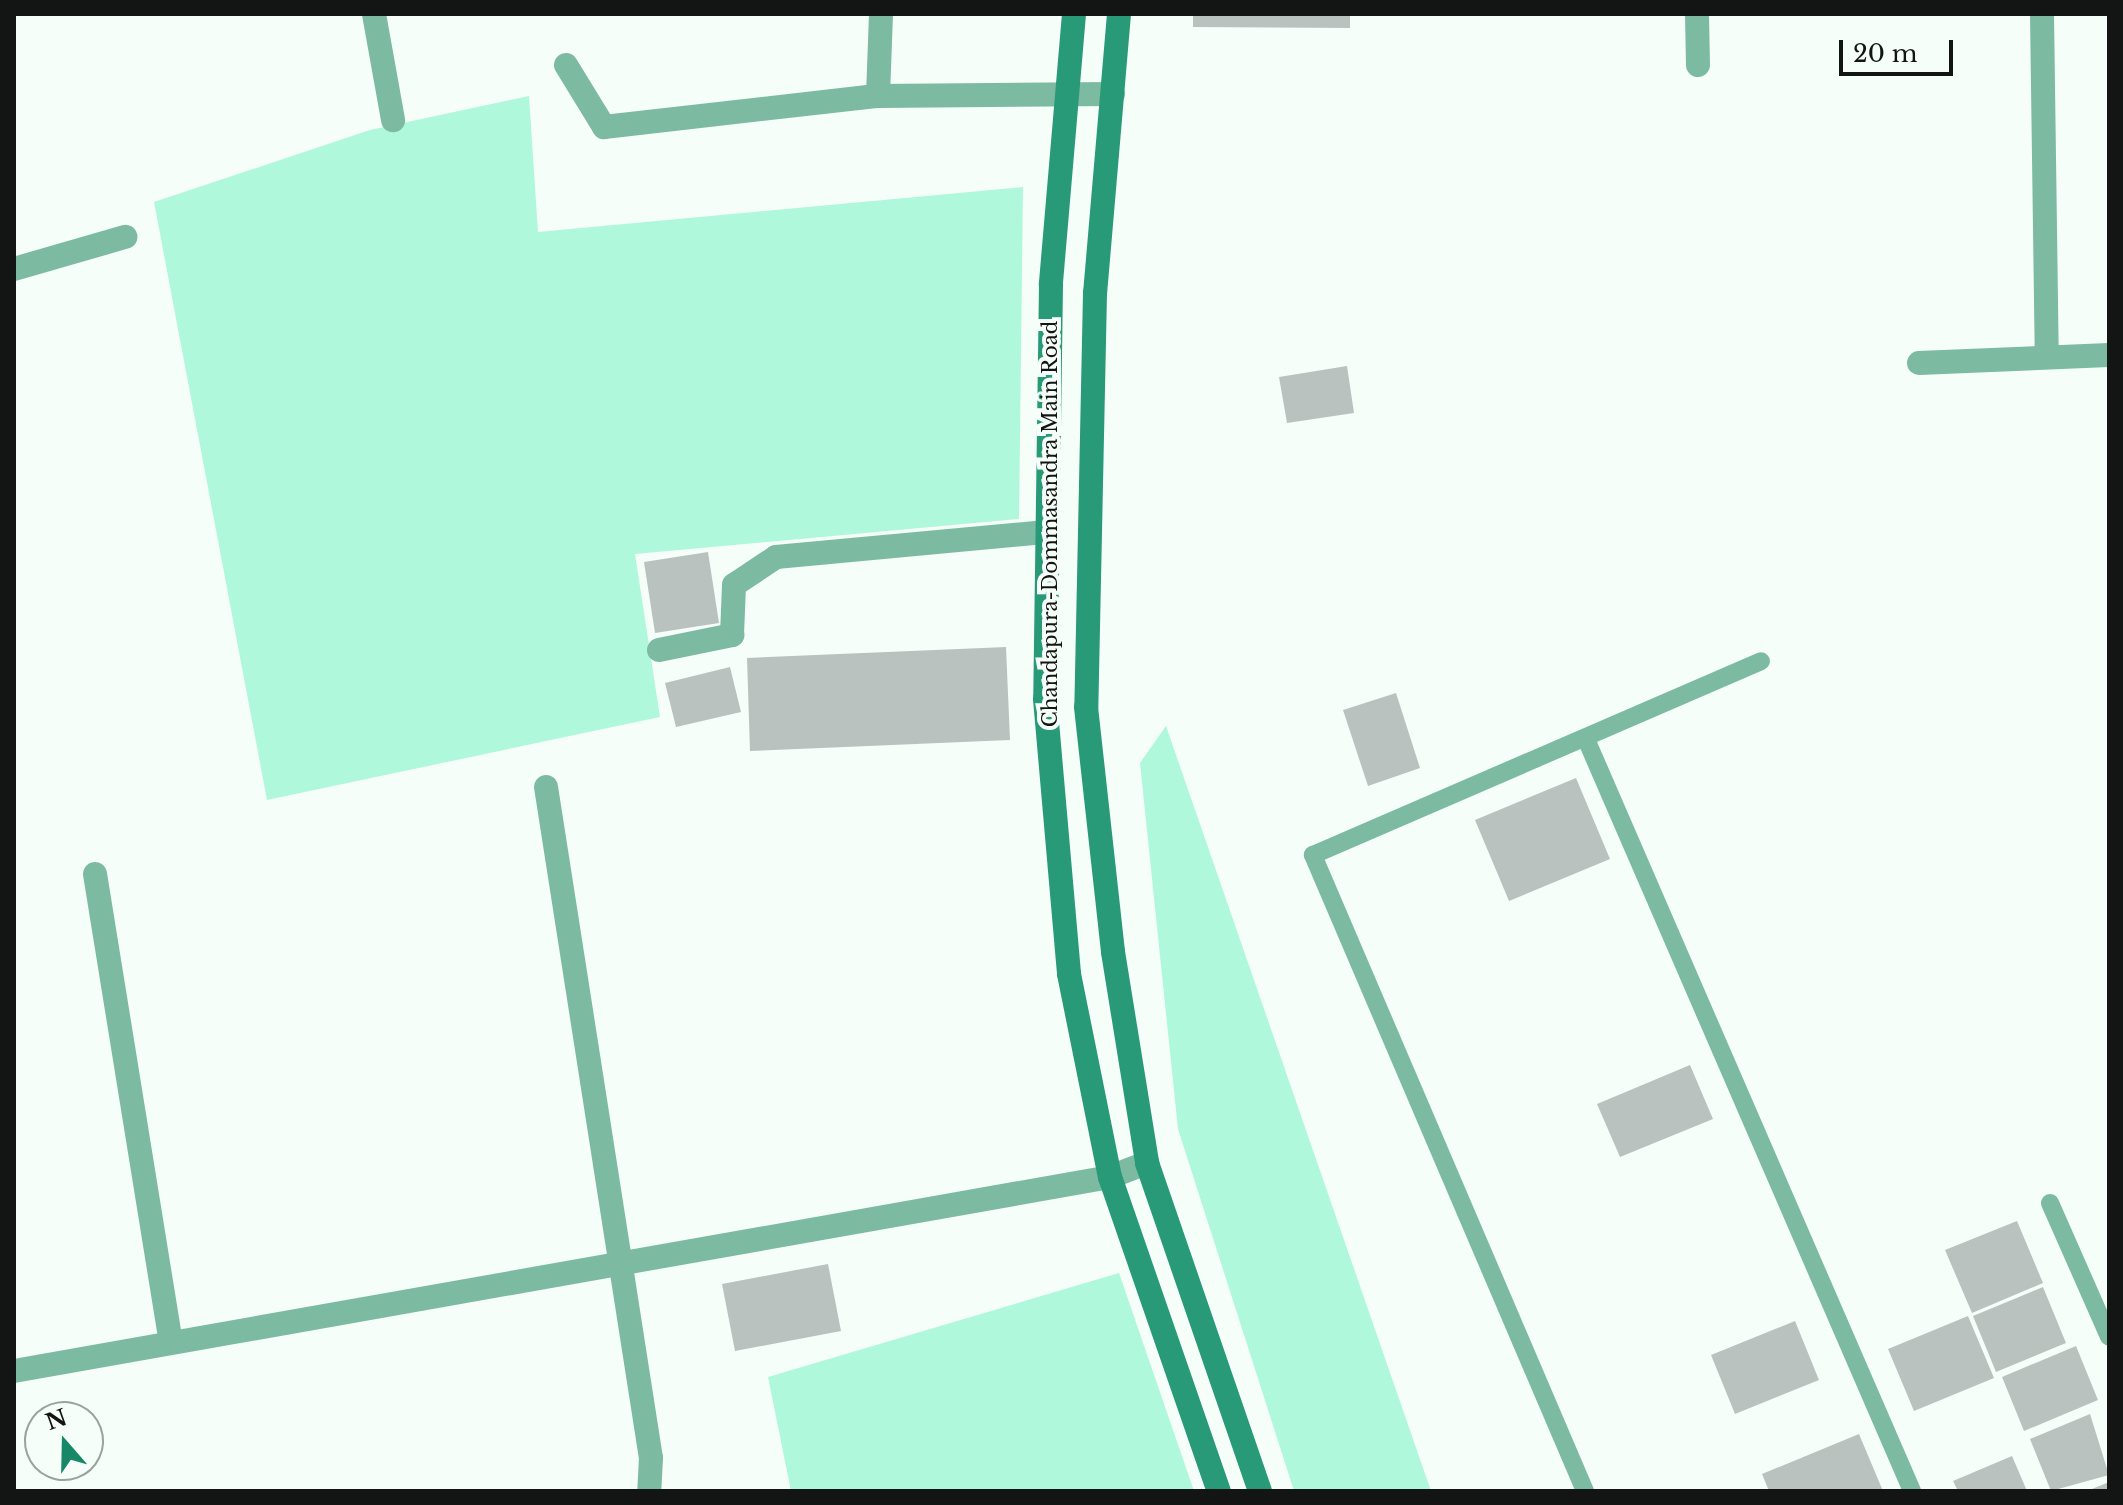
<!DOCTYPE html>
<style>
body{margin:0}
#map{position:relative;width:2123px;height:1505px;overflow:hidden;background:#f6fefa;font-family:"Libre Baskerville",serif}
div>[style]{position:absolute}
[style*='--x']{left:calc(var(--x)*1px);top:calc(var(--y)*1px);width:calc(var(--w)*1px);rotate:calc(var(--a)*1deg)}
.green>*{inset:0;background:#b0f8db}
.building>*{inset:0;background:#bac2bf}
.lane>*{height:18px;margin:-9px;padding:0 9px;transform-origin:9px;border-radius:9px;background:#7cbba2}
.street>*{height:24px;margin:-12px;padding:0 12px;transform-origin:12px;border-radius:12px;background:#7cbba2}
.secondary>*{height:24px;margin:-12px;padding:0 12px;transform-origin:12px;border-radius:12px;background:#299a77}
span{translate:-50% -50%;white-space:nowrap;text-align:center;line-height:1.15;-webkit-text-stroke:8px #f6fefa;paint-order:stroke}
.street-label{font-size:20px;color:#121513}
.frame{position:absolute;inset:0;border:16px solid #121513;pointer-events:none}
.north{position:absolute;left:24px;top:1401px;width:80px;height:80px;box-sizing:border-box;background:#f6fefa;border:2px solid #9ba19e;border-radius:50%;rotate:340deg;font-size:22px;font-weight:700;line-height:32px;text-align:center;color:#121513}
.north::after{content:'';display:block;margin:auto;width:28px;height:36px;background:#168767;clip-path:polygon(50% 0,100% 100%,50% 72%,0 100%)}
.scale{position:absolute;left:1839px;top:40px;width:114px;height:36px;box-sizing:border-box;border:4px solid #121513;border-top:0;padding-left:10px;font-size:24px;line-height:28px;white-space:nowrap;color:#121513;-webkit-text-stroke:6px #f6fefa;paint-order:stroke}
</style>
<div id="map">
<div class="green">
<i style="clip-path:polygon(529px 96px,538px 232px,1023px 187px,1019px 519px,635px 554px,660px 717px,267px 800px,154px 202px,370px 130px)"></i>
<i style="clip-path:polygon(1166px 726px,1431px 1491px,1294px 1491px,1178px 1129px,1140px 763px)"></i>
<i style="clip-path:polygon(1119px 1273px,1194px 1491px,791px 1491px,768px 1377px)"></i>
</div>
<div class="building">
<i style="clip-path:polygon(1193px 14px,1350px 14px,1350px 28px,1193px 27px)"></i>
<i style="clip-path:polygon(1347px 366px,1354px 413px,1287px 423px,1279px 377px)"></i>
<i style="clip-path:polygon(708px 552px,719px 623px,655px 633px,644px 562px)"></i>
<i style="clip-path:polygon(1006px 647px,1010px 740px,750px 751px,747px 658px)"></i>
<i style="clip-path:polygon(730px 667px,741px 712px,676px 727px,665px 683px)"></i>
<i style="clip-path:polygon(1396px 693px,1420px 768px,1368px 786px,1343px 710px)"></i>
<i style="clip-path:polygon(1576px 778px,1610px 859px,1509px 901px,1475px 820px)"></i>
<i style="clip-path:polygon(1690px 1065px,1713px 1119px,1620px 1157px,1597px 1104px)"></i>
<i style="clip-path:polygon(2017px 1221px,2043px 1283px,1972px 1313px,1945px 1250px)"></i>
<i style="clip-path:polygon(828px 1264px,841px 1331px,735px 1351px,722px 1284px)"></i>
<i style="clip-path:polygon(2043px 1287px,2066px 1343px,1996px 1372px,1973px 1316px)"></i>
<i style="clip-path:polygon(1968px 1316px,1994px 1378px,1914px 1411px,1888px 1349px)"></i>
<i style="clip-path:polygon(1795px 1321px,1819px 1380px,1735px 1414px,1711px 1355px)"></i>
<i style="clip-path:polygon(2076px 1346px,2098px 1400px,2024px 1431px,2002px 1377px)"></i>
<i style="clip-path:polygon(2090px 1414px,2109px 1475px,2051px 1491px,2030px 1439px)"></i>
<i style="clip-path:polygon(1859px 1434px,1883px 1491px,1769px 1491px,1762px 1474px)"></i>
<i style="clip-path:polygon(2012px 1456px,2027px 1491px,1958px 1491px,1953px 1481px)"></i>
<i style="clip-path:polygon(2109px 1482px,2109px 1491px,2087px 1491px)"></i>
</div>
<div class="lane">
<i style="--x:1586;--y:739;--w:820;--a:66.56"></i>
<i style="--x:2050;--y:1203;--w:146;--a:66.2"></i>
<i style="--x:1585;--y:1491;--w:692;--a:-113.16"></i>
<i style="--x:1313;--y:855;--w:488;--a:-23.4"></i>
</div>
<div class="street">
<i style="--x:374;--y:14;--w:108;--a:79.8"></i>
<i style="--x:1697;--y:14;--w:51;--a:88.9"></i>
<i style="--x:2042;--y:14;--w:343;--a:89.2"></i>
<i style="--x:566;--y:65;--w:73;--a:58.5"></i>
<i style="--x:604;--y:127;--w:276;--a:-6.5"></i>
<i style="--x:878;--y:96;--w:235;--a:-0.5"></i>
<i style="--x:878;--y:96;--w:82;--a:-87.9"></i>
<i style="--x:14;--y:269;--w:116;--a:-16.1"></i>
<i style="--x:1919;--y:363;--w:190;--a:-2.4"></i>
<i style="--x:659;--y:650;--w:75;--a:-11.6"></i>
<i style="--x:732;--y:635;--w:50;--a:-87.7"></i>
<i style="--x:734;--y:585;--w:50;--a:-33.7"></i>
<i style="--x:776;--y:557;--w:272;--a:-5.3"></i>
<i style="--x:546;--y:787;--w:679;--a:81.11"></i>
<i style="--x:651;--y:1458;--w:33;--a:93"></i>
<i style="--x:95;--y:874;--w:474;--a:80.8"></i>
<i style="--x:14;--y:1371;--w:1113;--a:-10.04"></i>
<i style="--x:1110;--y:1177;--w:40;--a:-21"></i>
</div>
<div class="secondary">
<i style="--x:1074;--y:14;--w:272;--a:94.9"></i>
<i style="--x:1051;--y:285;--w:414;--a:90.8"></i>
<i style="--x:1045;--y:699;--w:276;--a:85"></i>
<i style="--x:1069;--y:974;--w:207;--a:78.6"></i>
<i style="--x:1110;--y:1177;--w:332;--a:70.9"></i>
<i style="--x:1119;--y:14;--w:280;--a:94.9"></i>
<i style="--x:1095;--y:293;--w:414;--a:91.2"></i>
<i style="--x:1086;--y:707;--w:246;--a:83.7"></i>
<i style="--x:1113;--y:952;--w:214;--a:80.8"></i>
<i style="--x:1147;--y:1163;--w:347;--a:71"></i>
</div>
<div class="street-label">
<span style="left:1050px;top:524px;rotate:-90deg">Chandapura-Dommasandra Main Road</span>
</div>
<div class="frame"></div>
<div class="north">N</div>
<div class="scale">20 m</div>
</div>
